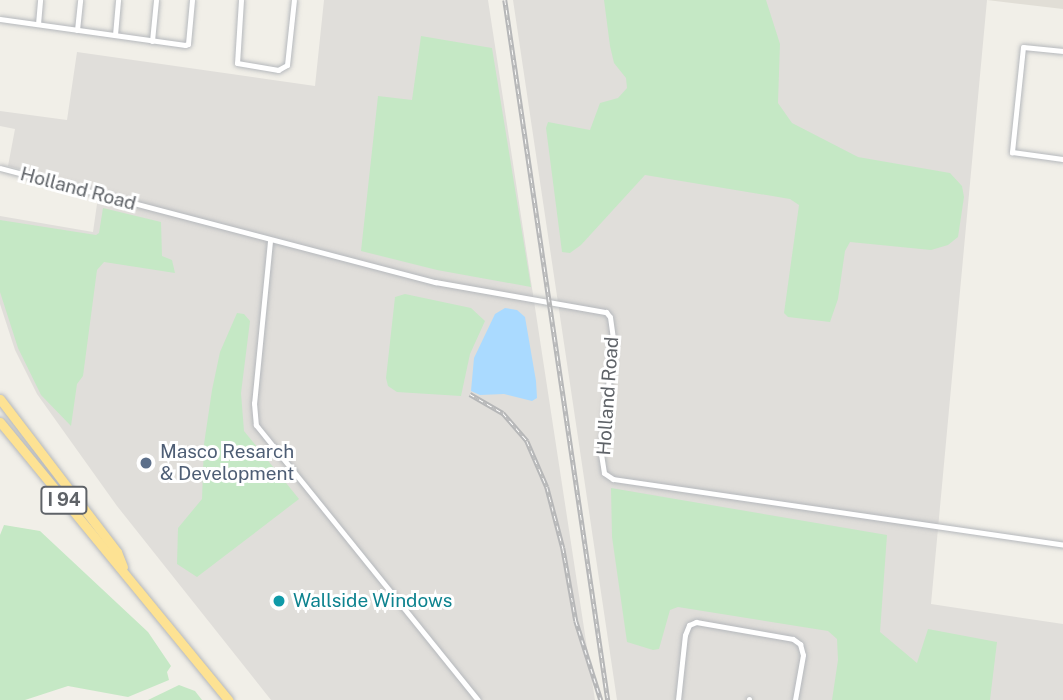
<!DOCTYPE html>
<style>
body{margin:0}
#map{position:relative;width:1063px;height:700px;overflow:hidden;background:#f1efe8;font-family:"Public Sans",sans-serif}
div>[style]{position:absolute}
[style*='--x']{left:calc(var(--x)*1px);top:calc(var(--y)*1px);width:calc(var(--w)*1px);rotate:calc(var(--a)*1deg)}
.industrial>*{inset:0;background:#e0deda}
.education>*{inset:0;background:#e1ded6}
.green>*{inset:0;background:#c5e8c5}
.water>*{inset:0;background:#aadaff}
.roads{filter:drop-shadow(0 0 2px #b5b8bc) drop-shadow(0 0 2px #b5b8bc)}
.street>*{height:5px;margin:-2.5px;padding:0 2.5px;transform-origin:2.5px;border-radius:2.5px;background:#fff}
.highway>*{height:9px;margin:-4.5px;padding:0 4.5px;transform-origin:4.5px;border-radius:4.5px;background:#fde293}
.rail>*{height:4.5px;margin-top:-2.25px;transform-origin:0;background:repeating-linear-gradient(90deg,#fff 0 5px,#b6b7b8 0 10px);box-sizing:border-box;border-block:2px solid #b6b7b8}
.dots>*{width:19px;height:19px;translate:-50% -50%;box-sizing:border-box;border:4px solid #fff;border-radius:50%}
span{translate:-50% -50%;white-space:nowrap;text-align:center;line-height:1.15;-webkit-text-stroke:6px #fff;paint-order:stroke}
.shield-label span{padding:2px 5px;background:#fff;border:2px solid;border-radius:5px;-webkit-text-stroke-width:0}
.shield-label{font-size:18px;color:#5f6368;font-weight:700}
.street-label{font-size:19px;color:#5f6368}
.service-label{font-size:19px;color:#4e5e75}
.left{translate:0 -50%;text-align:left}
.culture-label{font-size:19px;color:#0d838f}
</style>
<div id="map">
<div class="industrial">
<i style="clip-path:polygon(324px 0,488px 0,595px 700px,271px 700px,117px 506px,37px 394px,15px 350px,0 304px,0 216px,93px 232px,99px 190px,8px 166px,15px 129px,0 126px,0 111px,67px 120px,77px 52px,315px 86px)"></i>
<i style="clip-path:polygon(513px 0,987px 0,931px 604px,1063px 624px,1063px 700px,617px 700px)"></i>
</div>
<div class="education">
<i style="clip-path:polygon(987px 0,1063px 0,1063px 9px)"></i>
</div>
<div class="green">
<i style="clip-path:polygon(604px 0,766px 0,780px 44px,778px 103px,792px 123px,858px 157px,950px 173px,962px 186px,964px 197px,958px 237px,948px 245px,931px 250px,850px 242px,845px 251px,838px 299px,830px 322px,788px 317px,784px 313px,799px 205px,790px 199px,645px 175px,581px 245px,570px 253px,562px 252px,546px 128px,548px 122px,590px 130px,600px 103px,618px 98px,627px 88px,626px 78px,614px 63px,610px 46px)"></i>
<i style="clip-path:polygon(421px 36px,492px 48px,531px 287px,437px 270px,361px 251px,378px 96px,412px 100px)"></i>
<i style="clip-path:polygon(103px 208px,161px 222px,162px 256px,172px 260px,175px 273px,104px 262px,97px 270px,83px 376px,77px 384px,71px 426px,41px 395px,18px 348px,0 292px,0 220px,96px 235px,99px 233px)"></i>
<i style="clip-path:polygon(405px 294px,471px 308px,485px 321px,470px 354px,461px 396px,397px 392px,388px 386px,386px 378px,395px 297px)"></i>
<i style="clip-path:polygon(237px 313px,244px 314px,250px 321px,241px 393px,244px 431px,299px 499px,197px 577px,177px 564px,178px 528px,202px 499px,204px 444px,212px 390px,220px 352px)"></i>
<i style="clip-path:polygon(611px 488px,887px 535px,880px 632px,917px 663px,928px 629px,997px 642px,990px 700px,832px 700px,838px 660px,837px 639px,828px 631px,678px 607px,670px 610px,659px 649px,653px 650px,627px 642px,612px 537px)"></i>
<i style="clip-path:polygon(4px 525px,40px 531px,148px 632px,171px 666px,167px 672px,169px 680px,128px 697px,68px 686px,25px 700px,0 700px,0 535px)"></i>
<i style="clip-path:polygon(179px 685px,195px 691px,202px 700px,148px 700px)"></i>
</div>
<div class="water">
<i style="clip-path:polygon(505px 308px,517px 310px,525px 317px,536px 381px,537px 398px,532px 401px,504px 394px,480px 395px,471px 391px,474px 358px,495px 314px)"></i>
</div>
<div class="roads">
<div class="street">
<i style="--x:241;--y:0;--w:63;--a:93.6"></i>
<i style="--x:237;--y:63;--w:42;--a:9.7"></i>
<i style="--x:278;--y:70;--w:10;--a:-29"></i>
<i style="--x:287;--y:65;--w:65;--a:-83.9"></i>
<i style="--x:0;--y:19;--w:187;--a:8"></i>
<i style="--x:185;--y:45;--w:3;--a:-18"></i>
<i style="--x:188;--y:44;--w:44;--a:-84.8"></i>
<i style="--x:38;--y:24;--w:24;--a:-85"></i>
<i style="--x:77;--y:30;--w:30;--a:-84"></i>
<i style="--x:115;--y:35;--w:35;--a:-85"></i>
<i style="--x:152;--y:41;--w:41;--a:-84.4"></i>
<i style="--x:1063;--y:51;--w:40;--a:-174.3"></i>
<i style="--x:1023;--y:47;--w:106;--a:96"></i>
<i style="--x:1012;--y:152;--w:51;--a:7.8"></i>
<i style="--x:0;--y:168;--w:450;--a:14.7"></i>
<i style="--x:435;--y:282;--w:174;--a:10"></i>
<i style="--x:606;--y:312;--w:6;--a:51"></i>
<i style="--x:610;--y:317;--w:22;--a:82"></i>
<i style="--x:613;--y:339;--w:116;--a:96"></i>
<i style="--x:601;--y:454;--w:19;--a:81"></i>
<i style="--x:604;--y:473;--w:11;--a:34"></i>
<i style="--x:613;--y:479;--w:455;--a:8.3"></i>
<i style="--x:270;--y:241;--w:163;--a:95.6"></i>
<i style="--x:254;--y:403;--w:22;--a:85"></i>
<i style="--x:256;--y:425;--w:353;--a:51.1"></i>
<i style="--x:678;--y:700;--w:65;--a:-83.9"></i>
<i style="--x:685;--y:635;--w:11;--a:-68"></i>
<i style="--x:689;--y:625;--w:8;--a:-23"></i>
<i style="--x:696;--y:622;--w:98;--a:9.9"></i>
<i style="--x:793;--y:639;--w:9;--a:36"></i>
<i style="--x:800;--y:644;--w:11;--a:75"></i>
<i style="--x:803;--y:655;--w:46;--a:100.1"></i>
<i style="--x:749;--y:700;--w:1;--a:-90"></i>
</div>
<div class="highway">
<i style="--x:0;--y:399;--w:193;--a:52.6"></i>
<i style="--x:117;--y:552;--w:16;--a:68"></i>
<i style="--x:0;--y:422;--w:360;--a:50.6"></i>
</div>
</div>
<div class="rail">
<i style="--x:505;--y:0;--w:708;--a:81.63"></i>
<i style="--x:470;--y:394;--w:38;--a:30"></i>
<i style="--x:503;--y:413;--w:37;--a:49"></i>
<i style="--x:527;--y:441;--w:50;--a:66.5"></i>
<i style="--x:547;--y:487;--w:63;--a:75.3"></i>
<i style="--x:563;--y:548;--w:74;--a:79.9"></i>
<i style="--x:576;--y:621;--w:83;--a:72.4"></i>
</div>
<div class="dots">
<i style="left:146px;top:463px;background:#5c6f8a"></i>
<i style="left:279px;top:601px;background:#0f9aa8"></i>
</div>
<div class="shield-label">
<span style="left:64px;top:500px">I 94</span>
</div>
<div class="street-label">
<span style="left:78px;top:189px;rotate:15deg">Holland Road</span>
<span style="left:608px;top:396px;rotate:-86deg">Holland Road</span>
</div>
<div class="service-label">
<span class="left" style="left:160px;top:463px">Masco Resarch<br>&amp; Development</span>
</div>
<div class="culture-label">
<span class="left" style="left:293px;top:601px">Wallside Windows</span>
</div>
</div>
